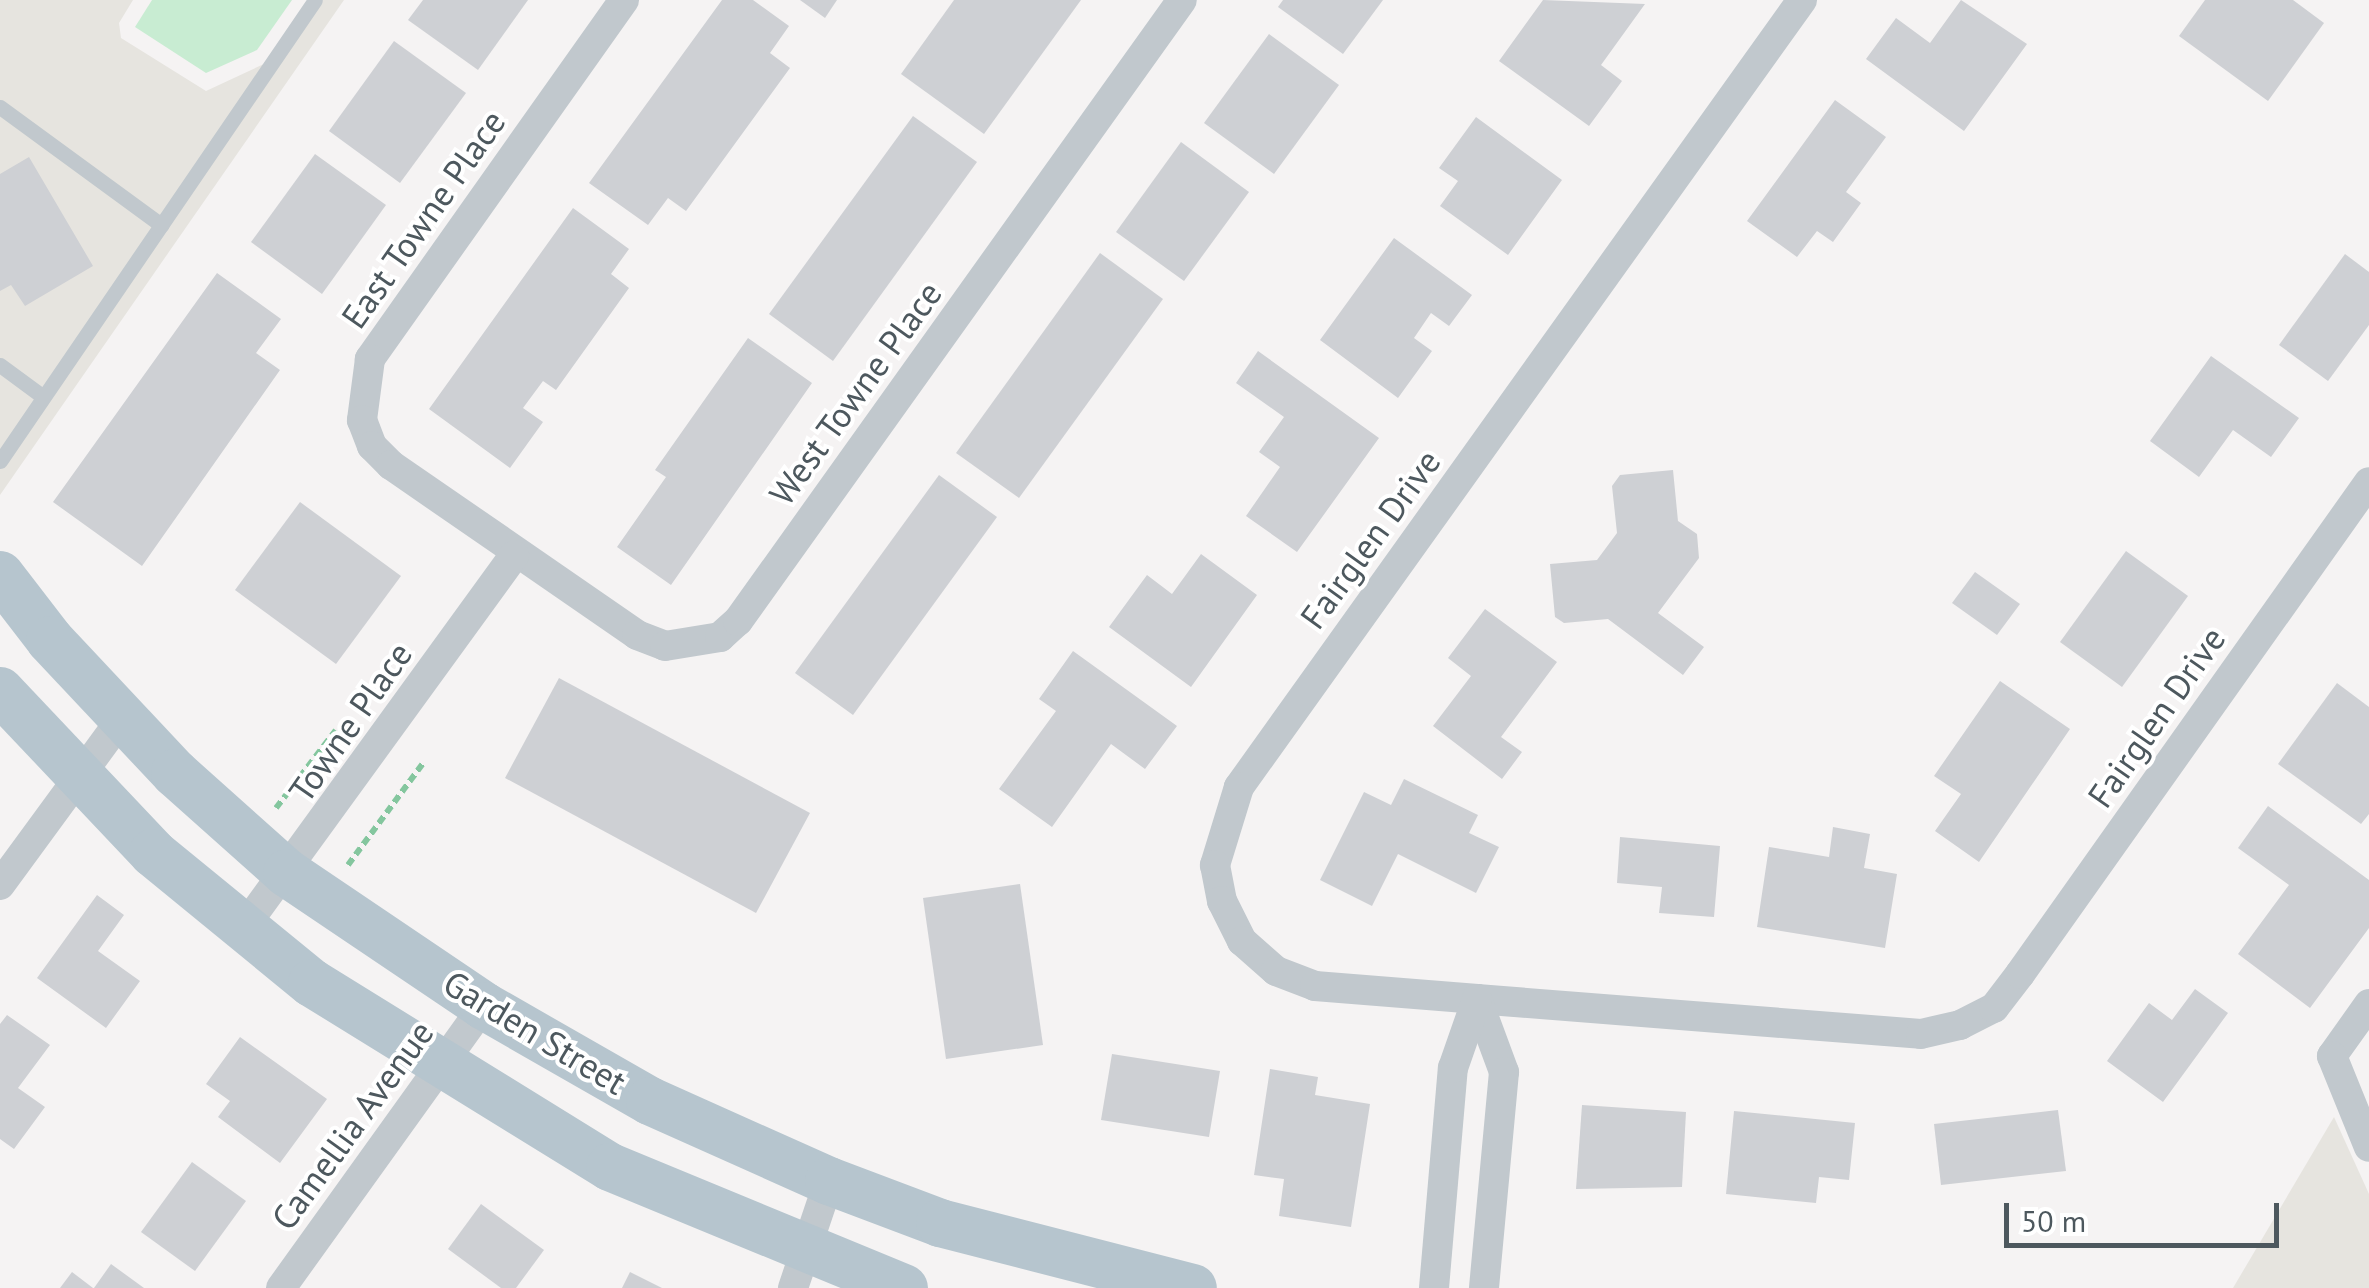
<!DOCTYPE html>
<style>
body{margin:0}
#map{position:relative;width:2369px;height:1288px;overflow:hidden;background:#f5f3f3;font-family:"PT Sans",sans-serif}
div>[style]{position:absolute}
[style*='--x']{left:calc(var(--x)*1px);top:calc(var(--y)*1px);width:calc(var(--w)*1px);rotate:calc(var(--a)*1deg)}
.commercial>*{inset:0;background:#e6e4df}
.green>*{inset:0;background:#c8ecd2}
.building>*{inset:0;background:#ced0d4}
.path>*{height:6px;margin-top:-3px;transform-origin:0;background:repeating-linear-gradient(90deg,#84c69e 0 8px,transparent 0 13px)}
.lane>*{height:15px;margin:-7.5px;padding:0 7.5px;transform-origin:7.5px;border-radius:7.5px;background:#c1c8cd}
.street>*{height:30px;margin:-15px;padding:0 15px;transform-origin:15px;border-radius:15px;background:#c1c8cd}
.primary>*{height:48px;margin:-24px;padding:0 24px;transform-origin:24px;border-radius:24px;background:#b6c5ce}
span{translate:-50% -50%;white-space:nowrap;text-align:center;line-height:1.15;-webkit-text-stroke:8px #fff;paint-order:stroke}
.street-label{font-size:35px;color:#4d585e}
.scale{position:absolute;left:2004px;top:1203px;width:275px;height:45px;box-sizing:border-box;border:5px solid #4d585e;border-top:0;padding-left:12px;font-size:30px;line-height:35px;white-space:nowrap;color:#4d585e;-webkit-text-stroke:8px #fff;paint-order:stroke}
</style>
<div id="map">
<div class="commercial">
<i style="clip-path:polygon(0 0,133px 0,119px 23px,121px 38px,206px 91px,266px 63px,309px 0,344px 0,0 495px)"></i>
<i style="clip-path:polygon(2334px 1117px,2369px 1194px,2369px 1288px,2233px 1288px)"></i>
</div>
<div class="green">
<i style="clip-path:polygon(152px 0,292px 0,257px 50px,206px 73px,135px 27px)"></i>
</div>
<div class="building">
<i style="clip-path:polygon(423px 0,528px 0,478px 70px,408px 20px)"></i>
<i style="clip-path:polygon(722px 0,753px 0,789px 26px,770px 53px,790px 68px,686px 211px,668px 198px,648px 225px,589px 183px)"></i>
<i style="clip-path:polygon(800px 0,837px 0,825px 18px)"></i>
<i style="clip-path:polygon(954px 0,1081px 0,984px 134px,901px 74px)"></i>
<i style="clip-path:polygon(1283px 0,1383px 0,1343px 54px,1278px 7px)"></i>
<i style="clip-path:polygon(1543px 0,1645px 4px,1601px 65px,1622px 81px,1589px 126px,1499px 61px)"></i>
<i style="clip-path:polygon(1961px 0,2027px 44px,1964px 131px,1866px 59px,1896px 18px,1930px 43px)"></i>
<i style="clip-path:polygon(2205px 0,2293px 0,2324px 23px,2268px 101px,2179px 36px)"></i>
<i style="clip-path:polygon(1269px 34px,1339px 85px,1274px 174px,1204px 123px)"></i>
<i style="clip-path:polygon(394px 41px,466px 93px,400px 183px,329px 131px)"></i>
<i style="clip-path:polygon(1835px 100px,1886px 137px,1846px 192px,1861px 203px,1833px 242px,1817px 231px,1797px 257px,1747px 221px)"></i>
<i style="clip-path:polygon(913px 116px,977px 162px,833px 361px,769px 314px)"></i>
<i style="clip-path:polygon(1476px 117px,1562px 180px,1508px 255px,1440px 206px,1458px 181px,1439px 168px)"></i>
<i style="clip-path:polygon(1181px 142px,1249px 192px,1184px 281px,1116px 232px)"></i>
<i style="clip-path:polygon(315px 154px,386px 205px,322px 294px,251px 242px)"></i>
<i style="clip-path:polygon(29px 157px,93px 266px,25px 306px,11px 285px,0 291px,0 174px)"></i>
<i style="clip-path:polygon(573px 208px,629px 249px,611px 274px,629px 288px,556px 390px,543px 381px,523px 408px,543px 422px,510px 468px,429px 409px)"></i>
<i style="clip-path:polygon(1394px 238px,1472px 295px,1449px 326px,1431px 313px,1414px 338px,1432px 351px,1398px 398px,1320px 340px)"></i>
<i style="clip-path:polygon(1100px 253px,1163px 299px,1019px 498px,956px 453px)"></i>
<i style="clip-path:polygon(2345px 254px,2369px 272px,2369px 325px,2328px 381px,2279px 345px)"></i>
<i style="clip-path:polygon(217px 273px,281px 319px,256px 353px,280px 370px,142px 566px,53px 502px)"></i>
<i style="clip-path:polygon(748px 338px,812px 383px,671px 585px,617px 547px,666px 477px,655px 470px)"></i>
<i style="clip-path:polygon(1258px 351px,1379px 438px,1297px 552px,1246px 516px,1280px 467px,1259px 452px,1284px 417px,1236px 383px)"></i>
<i style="clip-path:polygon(2211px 356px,2299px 418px,2271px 457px,2233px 430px,2199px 477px,2150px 441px)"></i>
<i style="clip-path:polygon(1673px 470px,1678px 521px,1697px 534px,1699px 558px,1658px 613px,1704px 647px,1683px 675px,1608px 619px,1564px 623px,1555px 617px,1550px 564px,1597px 560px,1617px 533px,1612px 486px,1620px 475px)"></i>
<i style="clip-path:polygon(939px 475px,997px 517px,853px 715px,795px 673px)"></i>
<i style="clip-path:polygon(300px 502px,401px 576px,336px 664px,235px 590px)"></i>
<i style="clip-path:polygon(2126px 551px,2188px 596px,2122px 687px,2060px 642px)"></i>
<i style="clip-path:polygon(1201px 554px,1257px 595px,1191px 687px,1109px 627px,1147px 575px,1172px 594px)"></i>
<i style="clip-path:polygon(1975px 572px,2020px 604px,1997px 635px,1952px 603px)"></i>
<i style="clip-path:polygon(1485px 609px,1557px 662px,1501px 737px,1522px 752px,1502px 779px,1433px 726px,1471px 676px,1448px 658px)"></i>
<i style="clip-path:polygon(1073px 651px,1177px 726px,1145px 769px,1111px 744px,1052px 827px,999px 789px,1056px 711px,1039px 699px)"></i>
<i style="clip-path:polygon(559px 678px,810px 813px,756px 913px,505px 778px)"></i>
<i style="clip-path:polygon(2000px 681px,2070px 729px,1979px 862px,1935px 831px,1961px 794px,1934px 776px)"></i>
<i style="clip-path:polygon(2337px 683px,2369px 707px,2369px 814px,2361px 824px,2278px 764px)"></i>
<i style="clip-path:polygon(1404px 779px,1478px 815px,1469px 833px,1499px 847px,1476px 893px,1398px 854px,1372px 906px,1320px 880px,1364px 792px,1391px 805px)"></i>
<i style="clip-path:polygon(2268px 806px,2369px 880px,2369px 928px,2310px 1008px,2238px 954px,2289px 885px,2238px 848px)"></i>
<i style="clip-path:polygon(1833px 827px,1870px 834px,1864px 868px,1897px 874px,1885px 948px,1757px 927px,1769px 847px,1829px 857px)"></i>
<i style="clip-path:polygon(1620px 837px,1720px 846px,1714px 917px,1659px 913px,1662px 887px,1617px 883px)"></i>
<i style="clip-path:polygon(1020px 884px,1043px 1045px,946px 1059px,923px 898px)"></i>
<i style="clip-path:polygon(97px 895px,124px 915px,98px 951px,140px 981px,106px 1028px,37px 978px)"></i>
<i style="clip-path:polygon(2195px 989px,2228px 1013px,2163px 1102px,2107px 1061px,2149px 1003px,2172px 1020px)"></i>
<i style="clip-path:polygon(7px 1015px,50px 1045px,18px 1088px,45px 1107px,14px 1149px,0 1139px,0 1024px)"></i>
<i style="clip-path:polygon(240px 1037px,327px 1099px,280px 1163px,218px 1117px,230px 1101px,206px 1084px)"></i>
<i style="clip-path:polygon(1112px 1054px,1220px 1071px,1209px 1137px,1101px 1120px)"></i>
<i style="clip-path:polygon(1270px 1069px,1318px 1077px,1315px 1095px,1370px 1104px,1351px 1227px,1279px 1216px,1284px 1179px,1254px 1175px)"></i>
<i style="clip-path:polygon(1582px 1105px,1686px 1112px,1682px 1187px,1576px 1189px)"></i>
<i style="clip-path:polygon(2058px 1110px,2066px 1171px,1941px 1185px,1934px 1124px)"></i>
<i style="clip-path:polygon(1734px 1111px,1855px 1123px,1849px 1180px,1819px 1177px,1816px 1203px,1726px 1194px)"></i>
<i style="clip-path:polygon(192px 1162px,246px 1201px,195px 1271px,141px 1232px)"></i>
<i style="clip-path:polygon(481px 1204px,544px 1250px,516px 1288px,501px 1288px,448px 1249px)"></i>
<i style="clip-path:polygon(111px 1264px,144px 1288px,94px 1288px)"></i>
<i style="clip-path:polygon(72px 1272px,93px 1288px,60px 1288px)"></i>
<i style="clip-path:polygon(630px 1272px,662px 1288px,622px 1288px)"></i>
</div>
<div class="path">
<i style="--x:276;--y:808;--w:98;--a:-52.4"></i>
<i style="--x:348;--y:865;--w:128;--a:-53.6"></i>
</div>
<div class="lane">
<i style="--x:0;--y:107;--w:200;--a:36.2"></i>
<i style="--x:0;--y:365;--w:52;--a:36.4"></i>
<i style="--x:0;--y:461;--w:558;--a:-55.66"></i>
</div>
<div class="street">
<i style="--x:624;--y:0;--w:440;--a:125.3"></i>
<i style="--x:370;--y:359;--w:62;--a:97.5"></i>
<i style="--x:362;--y:420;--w:28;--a:69"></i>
<i style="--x:372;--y:446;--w:27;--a:45"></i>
<i style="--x:391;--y:465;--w:299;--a:34.6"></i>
<i style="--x:637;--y:635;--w:30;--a:21"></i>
<i style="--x:665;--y:646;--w:56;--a:-9.3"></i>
<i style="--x:720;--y:637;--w:24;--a:-42"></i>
<i style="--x:738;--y:621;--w:763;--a:-54.44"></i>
<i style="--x:1802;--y:0;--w:968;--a:125.58"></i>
<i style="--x:1239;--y:787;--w:82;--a:107.1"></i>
<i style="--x:1215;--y:865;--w:37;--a:79"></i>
<i style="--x:1222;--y:901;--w:45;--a:63.4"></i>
<i style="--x:1242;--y:941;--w:45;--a:41.4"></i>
<i style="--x:1276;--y:971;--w:42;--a:21"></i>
<i style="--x:1315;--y:986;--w:163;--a:4.6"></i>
<i style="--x:1477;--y:999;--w:445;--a:4.5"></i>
<i style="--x:1921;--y:1034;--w:40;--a:-13"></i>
<i style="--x:1960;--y:1025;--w:38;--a:-27"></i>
<i style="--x:1994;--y:1008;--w:43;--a:-52.6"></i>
<i style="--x:2020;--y:974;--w:603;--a:-54.65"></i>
<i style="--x:0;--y:885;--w:208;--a:-53.8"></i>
<i style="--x:242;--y:930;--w:463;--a:-54"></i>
<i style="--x:1477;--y:999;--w:78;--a:69.7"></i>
<i style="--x:1504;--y:1072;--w:217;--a:95.3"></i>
<i style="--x:2369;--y:1004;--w:64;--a:125.4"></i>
<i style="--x:2332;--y:1056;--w:98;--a:67.9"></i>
<i style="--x:281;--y:1288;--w:347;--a:-54.3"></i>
<i style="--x:793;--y:1288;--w:113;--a:-71.4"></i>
<i style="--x:1434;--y:1288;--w:221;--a:-85.1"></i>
<i style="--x:1453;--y:1068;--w:73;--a:-70.8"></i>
</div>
<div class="primary">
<i style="--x:0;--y:575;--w:82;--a:52.4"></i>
<i style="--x:50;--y:640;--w:183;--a:46.8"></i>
<i style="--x:175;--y:773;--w:150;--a:41.8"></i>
<i style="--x:287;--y:873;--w:238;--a:34"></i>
<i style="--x:484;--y:1006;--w:191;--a:29.8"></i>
<i style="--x:650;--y:1101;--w:196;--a:24.1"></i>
<i style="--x:829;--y:1181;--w:119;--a:20.7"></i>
<i style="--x:940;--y:1223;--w:261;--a:14.4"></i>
<i style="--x:0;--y:691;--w:223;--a:46.6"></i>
<i style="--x:153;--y:853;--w:205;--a:39.3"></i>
<i style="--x:312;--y:983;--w:350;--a:31.7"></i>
<i style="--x:610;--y:1167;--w:318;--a:22.4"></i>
</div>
<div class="street-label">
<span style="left:423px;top:219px;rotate:-55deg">East Towne Place</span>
<span style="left:855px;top:393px;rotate:-54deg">West Towne Place</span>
<span style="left:1370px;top:539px;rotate:-54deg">Fairglen Drive</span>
<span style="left:2156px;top:717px;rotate:-55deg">Fairglen Drive</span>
<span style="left:350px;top:722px;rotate:-55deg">Towne Place</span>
<span style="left:535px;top:1032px;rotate:31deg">Garden Street</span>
<span style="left:352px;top:1125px;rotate:-54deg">Camellia Avenue</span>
</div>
<div class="scale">50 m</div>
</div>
